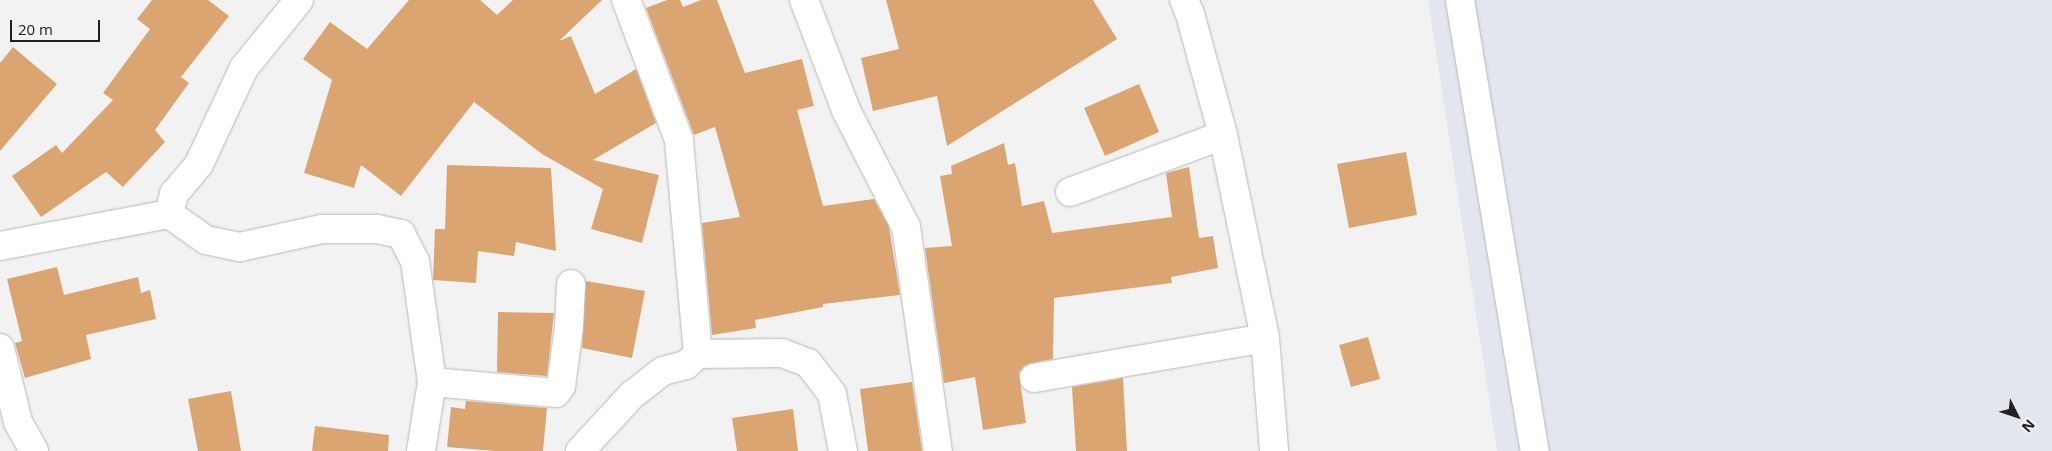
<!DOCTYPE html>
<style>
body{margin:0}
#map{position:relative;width:2052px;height:451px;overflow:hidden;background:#f2f2f3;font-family:"Open Sans",sans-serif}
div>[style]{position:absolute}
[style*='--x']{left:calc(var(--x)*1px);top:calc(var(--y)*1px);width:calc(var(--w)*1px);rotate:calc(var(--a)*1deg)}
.built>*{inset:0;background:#e3e6ee}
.building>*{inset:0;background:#dba572}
.roads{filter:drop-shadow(0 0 1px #b8b8b9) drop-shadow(0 0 1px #b8b8b9)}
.minor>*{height:28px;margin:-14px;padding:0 14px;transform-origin:14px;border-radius:14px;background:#fff}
span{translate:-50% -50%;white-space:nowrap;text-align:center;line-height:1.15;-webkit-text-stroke:4.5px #f2f2f3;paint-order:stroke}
.north{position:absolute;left:1992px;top:391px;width:50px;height:50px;-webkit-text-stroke:4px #f2f2f3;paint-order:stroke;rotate:131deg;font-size:14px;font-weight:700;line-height:20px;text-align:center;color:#212121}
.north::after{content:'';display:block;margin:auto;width:18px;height:22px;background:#212121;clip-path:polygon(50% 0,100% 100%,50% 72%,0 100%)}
.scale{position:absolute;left:10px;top:20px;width:90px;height:22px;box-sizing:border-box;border:2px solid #212121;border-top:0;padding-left:6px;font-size:15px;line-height:18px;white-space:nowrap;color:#212121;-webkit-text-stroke:4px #f2f2f3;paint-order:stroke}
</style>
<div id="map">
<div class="built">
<i style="clip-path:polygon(1428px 0,2052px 0,2052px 451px,1497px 451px)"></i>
</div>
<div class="building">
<i style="clip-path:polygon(152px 0,208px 0,229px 16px,181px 77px,189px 83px,155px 130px,165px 142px,123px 187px,106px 172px,41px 217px,12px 176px,56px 145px,62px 153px,113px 100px,103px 93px,150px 29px,137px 19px)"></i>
<i style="clip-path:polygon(409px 0,480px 0,497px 15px,513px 0,602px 0,559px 41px,571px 36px,595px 94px,636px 69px,656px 123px,593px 160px,659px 175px,642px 243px,591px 229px,603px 189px,542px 154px,474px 102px,401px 196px,361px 165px,354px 188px,304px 173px,332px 80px,303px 59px,330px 22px,367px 49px)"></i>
<i style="clip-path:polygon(667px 0,680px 0,683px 7px,701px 0,717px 0,745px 73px,802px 59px,814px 106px,797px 110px,823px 206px,874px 199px,889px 227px,900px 295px,823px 304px,823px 307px,755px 320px,756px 328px,712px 335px,702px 223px,740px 217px,715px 127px,694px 135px,646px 8px)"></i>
<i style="clip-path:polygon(886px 0,1093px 0,1117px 39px,947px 146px,937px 96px,873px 111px,861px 58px,899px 49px)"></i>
<i style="clip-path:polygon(13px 47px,57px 84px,0 151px,0 63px)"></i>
<i style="clip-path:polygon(1139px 84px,1159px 132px,1105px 156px,1084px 108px)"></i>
<i style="clip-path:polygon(1004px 143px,1008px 165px,1015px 163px,1022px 206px,1044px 201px,1052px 233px,1172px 217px,1166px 173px,1189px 167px,1199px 238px,1213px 236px,1218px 268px,1171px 277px,1172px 283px,1054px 298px,1053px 359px,1031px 363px,1024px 366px,1019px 373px,1026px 423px,983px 430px,975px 377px,944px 383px,925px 248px,952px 246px,940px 176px,952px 174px,951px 166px)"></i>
<i style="clip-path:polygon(1406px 152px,1417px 215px,1349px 228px,1337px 164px)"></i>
<i style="clip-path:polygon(447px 165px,551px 168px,556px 251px,516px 242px,514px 256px,478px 251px,476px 283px,433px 280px,435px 229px,445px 229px)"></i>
<i style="clip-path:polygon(57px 267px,64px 295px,138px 277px,141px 293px,150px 290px,156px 319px,86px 335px,91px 359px,25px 378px,15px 343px,22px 341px,7px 279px)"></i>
<i style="clip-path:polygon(586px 281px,645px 291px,632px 358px,582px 348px)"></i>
<i style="clip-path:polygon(498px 312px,554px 313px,547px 376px,497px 372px)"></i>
<i style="clip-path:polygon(1368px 337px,1380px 379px,1351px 387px,1339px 345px)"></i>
<i style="clip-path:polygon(1123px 378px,1127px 451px,1076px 451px,1072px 387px)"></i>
<i style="clip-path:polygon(912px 382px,922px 451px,868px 451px,860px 389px)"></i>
<i style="clip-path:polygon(231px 391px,241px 451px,198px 451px,188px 399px)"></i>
<i style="clip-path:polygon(466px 401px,547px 408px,543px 451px,495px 451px,447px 447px,451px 407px,465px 409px)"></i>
<i style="clip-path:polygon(793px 409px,798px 451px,737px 451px,732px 418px)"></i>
<i style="clip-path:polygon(315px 426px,389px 435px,388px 451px,312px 451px)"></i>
</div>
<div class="roads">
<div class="minor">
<i style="--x:804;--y:0;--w:118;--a:69.1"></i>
<i style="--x:846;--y:110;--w:131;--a:62.9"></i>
<i style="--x:906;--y:227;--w:226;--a:81.9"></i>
<i style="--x:1184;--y:0;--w:15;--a:67"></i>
<i style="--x:1190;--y:14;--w:125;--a:74.7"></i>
<i style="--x:1223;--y:135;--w:207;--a:78.3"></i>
<i style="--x:1265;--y:338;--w:113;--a:85.4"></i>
<i style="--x:1460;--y:0;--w:457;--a:80.6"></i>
<i style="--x:1070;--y:192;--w:163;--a:-20.4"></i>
<i style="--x:169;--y:214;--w:21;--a:-76"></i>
<i style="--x:174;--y:194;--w:39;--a:-50"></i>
<i style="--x:199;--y:164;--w:106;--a:-64.9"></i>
<i style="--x:244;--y:68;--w:87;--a:-51"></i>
<i style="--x:0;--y:246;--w:172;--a:-10.7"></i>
<i style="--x:169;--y:214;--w:45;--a:35.1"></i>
<i style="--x:206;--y:240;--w:35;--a:12"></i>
<i style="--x:240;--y:247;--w:84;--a:-12.4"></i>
<i style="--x:322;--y:229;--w:55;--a:0"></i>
<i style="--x:377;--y:229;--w:25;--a:12"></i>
<i style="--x:401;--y:234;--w:30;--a:63"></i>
<i style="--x:415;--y:261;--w:122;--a:82"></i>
<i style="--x:432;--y:382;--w:70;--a:99.1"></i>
<i style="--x:0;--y:348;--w:76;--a:76.3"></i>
<i style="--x:18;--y:422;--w:33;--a:61"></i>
<i style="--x:698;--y:354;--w:84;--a:-0.7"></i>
<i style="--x:782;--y:353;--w:28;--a:21"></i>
<i style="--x:808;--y:363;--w:39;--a:52"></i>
<i style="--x:832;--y:394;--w:58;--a:79.1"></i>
<i style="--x:1034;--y:378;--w:234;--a:-9.8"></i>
<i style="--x:432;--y:382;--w:124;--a:5.1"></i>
<i style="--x:556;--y:393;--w:9;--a:-54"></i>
<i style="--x:561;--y:386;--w:60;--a:-82.3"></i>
<i style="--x:569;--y:327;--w:43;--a:-87.3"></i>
<i style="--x:580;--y:451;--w:76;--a:-47.1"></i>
<i style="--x:632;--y:395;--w:39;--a:-38"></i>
<i style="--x:663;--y:371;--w:24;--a:-15"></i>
<i style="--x:686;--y:365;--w:16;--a:-43"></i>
<i style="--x:698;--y:354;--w:215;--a:-95.1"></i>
<i style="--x:679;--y:140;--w:150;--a:-110.7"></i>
</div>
</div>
<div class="north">N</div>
<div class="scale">20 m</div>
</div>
